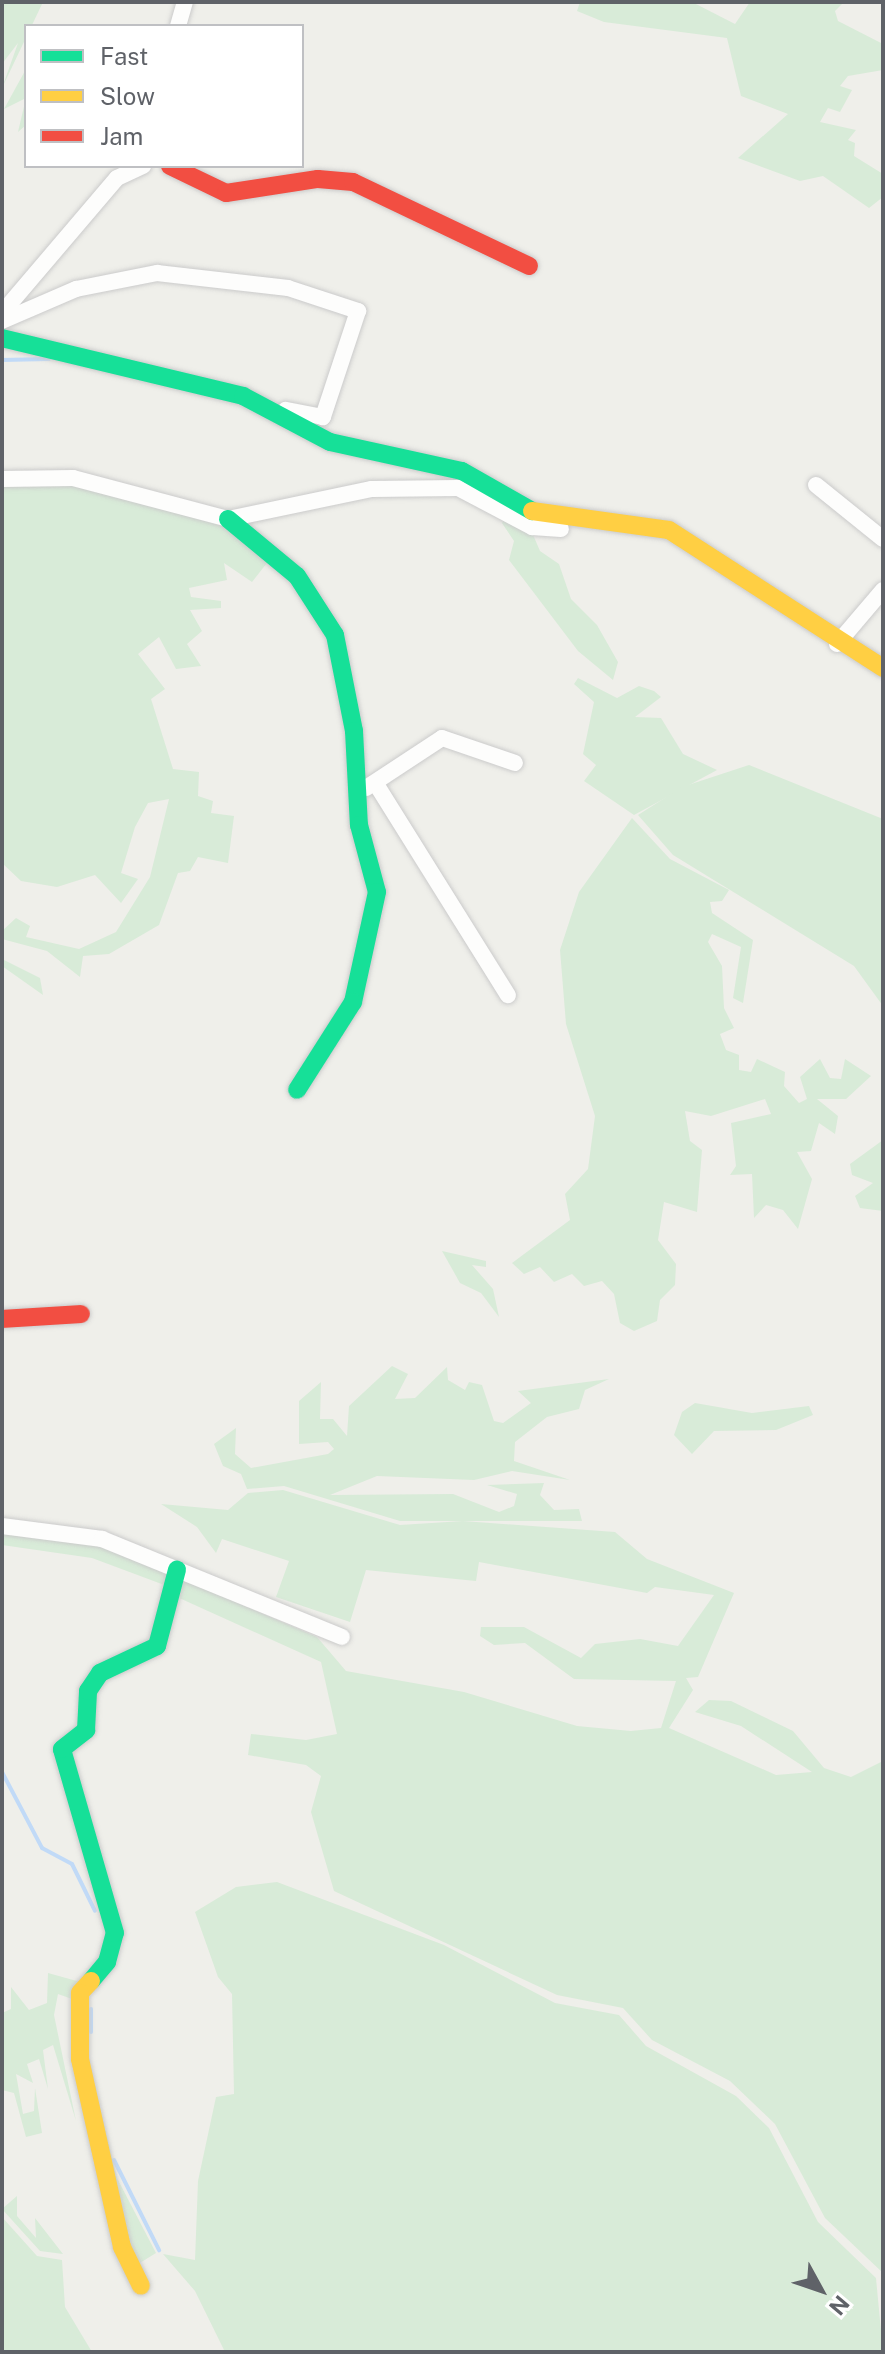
<!DOCTYPE html>
<style>
body{margin:0}
#map{position:relative;width:885px;height:2354px;overflow:hidden;background:#efefea;font-family:"Public Sans",sans-serif}
div>[style]{position:absolute}
[style*='--x']{left:calc(var(--x)*1px);top:calc(var(--y)*1px);width:calc(var(--w)*1px);rotate:calc(var(--a)*1deg)}
.green>*{inset:0;background:#d8ebd8}
.stream>*{height:4px;margin:-2px;padding:0 2px;transform-origin:2px;border-radius:2px;background:#c1daf7}
.roads{filter:drop-shadow(0 0 2px #cbcbcb) drop-shadow(0 0 2px #cbcbcb)}
.street>*{height:16px;margin:-8px;padding:0 8px;transform-origin:8px;border-radius:8px;background:#fdfdfc}
.fast>*{height:18px;margin:-9px;padding:0 9px;transform-origin:9px;border-radius:9px;background:#16e098}
.slow>*{height:18px;margin:-9px;padding:0 9px;transform-origin:9px;border-radius:9px;background:#ffcf43}
.jam>*{height:18px;margin:-9px;padding:0 9px;transform-origin:9px;border-radius:9px;background:#f24e42}
span{translate:-50% -50%;white-space:nowrap;text-align:center;line-height:1.15;-webkit-text-stroke:6px #fff;paint-order:stroke}
.frame{position:absolute;inset:0;border:4px solid #5f6268;pointer-events:none}
.legend{position:absolute;left:24px;top:24px;width:280px;height:144px;box-sizing:border-box;background:#fff;border:2px solid #bfc0c3;margin:0;padding:10px 14px;list-style:none;font-size:24px;color:#5f6268}
.legend li{display:flex;align-items:center;gap:16px;height:40px}
.legend b{width:40px;border:2px solid #bfc0c3}
.north{position:absolute;left:781px;top:2250px;width:80px;height:80px;-webkit-text-stroke:6px #fff;paint-order:stroke;rotate:130deg;font-size:22px;font-weight:700;line-height:32px;text-align:center;color:#5f6268}
.north::after{content:'';display:block;margin:auto;width:28px;height:36px;background:#5f6268;clip-path:polygon(50% 0,100% 100%,50% 72%,0 100%)}
</style>
<div id="map">
<div class="green">
<i style="clip-path:polygon(2px 2px,43px 2px,2px 88px,18px 43px,2px 64px)"></i>
<i style="clip-path:polygon(580px 2px,692px 2px,735px 24px,750px 2px,844px 2px,835px 11px,838px 21px,883px 44px,883px 70px,848px 76px,840px 86px,852px 90px,840px 112px,828px 108px,820px 122px,856px 130px,848px 140px,855px 143px,854px 156px,883px 174px,883px 197px,869px 208px,823px 176px,800px 181px,738px 158px,788px 114px,741px 96px,727px 38px,604px 22px,577px 11px)"></i>
<i style="clip-path:polygon(26px 69px,26px 125px,18px 132px,26px 98px,4px 109px)"></i>
<i style="clip-path:polygon(17px 478px,117px 491px,222px 526px,270px 559px,252px 582px,224px 563px,227px 580px,189px 588px,191px 597px,221px 601px,221px 608px,190px 610px,202px 631px,187px 644px,201px 666px,176px 669px,159px 637px,138px 654px,165px 689px,151px 699px,173px 769px,199px 772px,198px 796px,213px 801px,211px 813px,234px 816px,228px 863px,198px 857px,190px 871px,178px 873px,159px 925px,109px 954px,83px 956px,80px 977px,47px 951px,2px 939px,2px 931px,16px 918px,30px 926px,26px 937px,79px 949px,116px 932px,150px 877px,169px 799px,148px 803px,135px 827px,121px 873px,138px 879px,121px 903px,95px 875px,57px 887px,21px 881px,2px 863px,2px 482px)"></i>
<i style="clip-path:polygon(507px 517px,531px 530px,540px 551px,559px 564px,571px 599px,597px 625px,618px 662px,613px 680px,578px 651px,509px 560px,514px 541px,502px 523px)"></i>
<i style="clip-path:polygon(578px 678px,617px 698px,639px 686px,654px 691px,661px 697px,635px 717px,661px 718px,683px 754px,717px 770px,634px 815px,584px 781px,596px 765px,583px 754px,594px 702px,574px 684px)"></i>
<i style="clip-path:polygon(749px 765px,883px 819px,883px 1006px,854px 966px,673px 855px,638px 815px,682px 787px)"></i>
<i style="clip-path:polygon(632px 818px,670px 859px,729px 890px,722px 901px,710px 902px,712px 913px,753px 940px,743px 1003px,733px 998px,741px 947px,712px 934px,708px 942px,722px 966px,724px 1008px,734px 1028px,720px 1034px,726px 1050px,739px 1055px,739px 1070px,751px 1072px,757px 1059px,785px 1072px,784px 1086px,799px 1103px,807px 1099px,800px 1077px,820px 1059px,830px 1078px,841px 1079px,845px 1059px,871px 1076px,846px 1099px,817px 1099px,838px 1116px,835px 1134px,819px 1123px,811px 1151px,797px 1152px,812px 1179px,798px 1229px,783px 1210px,766px 1205px,754px 1218px,752px 1174px,730px 1175px,736px 1166px,731px 1123px,771px 1114px,765px 1099px,711px 1116px,685px 1111px,690px 1141px,702px 1150px,697px 1212px,664px 1202px,658px 1240px,676px 1264px,675px 1285px,660px 1300px,657px 1321px,634px 1331px,620px 1323px,614px 1294px,602px 1281px,584px 1286px,572px 1274px,554px 1282px,540px 1267px,524px 1274px,512px 1263px,570px 1220px,565px 1194px,588px 1169px,595px 1116px,566px 1024px,560px 950px,579px 892px)"></i>
<i style="clip-path:polygon(2px 959px,40px 978px,43px 995px,2px 966px)"></i>
<i style="clip-path:polygon(883px 1140px,883px 1211px,860px 1208px,855px 1196px,873px 1183px,852px 1175px,850px 1164px)"></i>
<i style="clip-path:polygon(442px 1251px,486px 1261px,486px 1267px,472px 1265px,493px 1289px,499px 1317px,481px 1293px,460px 1283px)"></i>
<i style="clip-path:polygon(392px 1366px,408px 1374px,395px 1399px,415px 1398px,447px 1367px,448px 1380px,465px 1390px,469px 1382px,482px 1385px,494px 1421px,503px 1423px,531px 1403px,518px 1391px,609px 1379px,585px 1390px,579px 1409px,547px 1417px,515px 1442px,514px 1461px,570px 1480px,512px 1471px,474px 1480px,377px 1476px,330px 1495px,453px 1494px,499px 1512px,514px 1506px,517px 1494px,487px 1485px,544px 1483px,540px 1495px,554px 1510px,579px 1509px,582px 1521px,400px 1521px,284px 1486px,247px 1489px,241px 1474px,223px 1466px,214px 1444px,236px 1428px,235px 1454px,251px 1468px,328px 1454px,334px 1449px,328px 1442px,299px 1444px,299px 1401px,321px 1382px,320px 1419px,333px 1419px,347px 1436px,349px 1406px)"></i>
<i style="clip-path:polygon(695px 1403px,752px 1413px,809px 1406px,813px 1415px,776px 1430px,714px 1431px,692px 1454px,674px 1435px,682px 1412px)"></i>
<i style="clip-path:polygon(283px 1490px,400px 1525px,463px 1521px,615px 1532px,647px 1559px,734px 1593px,698px 1677px,686px 1678px,693px 1690px,669px 1728px,776px 1775px,812px 1772px,741px 1726px,695px 1712px,709px 1700px,731px 1701px,793px 1731px,824px 1768px,851px 1777px,883px 1761px,883px 2273px,825px 2218px,775px 2124px,730px 2081px,652px 2040px,623px 2008px,557px 1995px,334px 1891px,311px 1812px,321px 1776px,306px 1765px,248px 1755px,251px 1734px,306px 1740px,337px 1734px,321px 1662px,177px 1597px,177px 1577px,317px 1637px,346px 1671px,464px 1692px,577px 1726px,631px 1731px,661px 1728px,676px 1681px,574px 1679px,525px 1643px,494px 1645px,480px 1636px,481px 1627px,524px 1627px,581px 1658px,595px 1644px,640px 1639px,678px 1646px,714px 1595px,655px 1587px,647px 1593px,479px 1562px,476px 1581px,366px 1570px,350px 1622px,276px 1597px,289px 1561px,222px 1539px,216px 1553px,197px 1527px,161px 1504px,228px 1510px,248px 1493px)"></i>
<i style="clip-path:polygon(2px 1530px,90px 1543px,168px 1569px,167px 1586px,92px 1558px,2px 1545px)"></i>
<i style="clip-path:polygon(277px 1882px,444px 1945px,555px 2003px,619px 2015px,646px 2046px,736px 2096px,769px 2128px,818px 2222px,876px 2278px,883px 2352px,225px 2352px,195px 2291px,163px 2254px,195px 2260px,198px 2181px,216px 2097px,234px 2094px,232px 1994px,218px 1977px,195px 1912px,236px 1887px)"></i>
<i style="clip-path:polygon(48px 1973px,84px 1983px,75px 2000px,58px 1994px,54px 2015px,76px 2121px,53px 2045px,43px 2050px,48px 2089px,39px 2059px,27px 2064px,33px 2083px,16px 2074px,23px 2114px,34px 2111px,35px 2088px,42px 2133px,26px 2137px,14px 2093px,2px 2090px,2px 2013px,11px 2009px,11px 1987px,29px 2010px,47px 2003px)"></i>
<i style="clip-path:polygon(84px 2041px,117px 2178px,156px 2253px,135px 2266px,90px 2100px)"></i>
<i style="clip-path:polygon(17px 2196px,17px 2216px,36px 2238px,35px 2218px,63px 2254px,40px 2251px,2px 2209px)"></i>
<i style="clip-path:polygon(2px 2217px,37px 2256px,62px 2260px,65px 2307px,92px 2352px,2px 2352px)"></i>
</div>
<div class="stream">
<i style="--x:2;--y:360;--w:47;--a:-1.2"></i>
<i style="--x:2;--y:1772;--w:86;--a:62.2"></i>
<i style="--x:42;--y:1848;--w:34;--a:28"></i>
<i style="--x:72;--y:1864;--w:52;--a:63.9"></i>
<i style="--x:91;--y:2009;--w:23;--a:90"></i>
<i style="--x:114;--y:2160;--w:101;--a:63.4"></i>
</div>
<div class="roads">
<div class="street">
<i style="--x:178;--y:26;--w:25;--a:-74"></i>
<i style="--x:2;--y:313;--w:177;--a:-49.6"></i>
<i style="--x:117;--y:178;--w:29;--a:-25"></i>
<i style="--x:2;--y:321;--w:81;--a:-23.4"></i>
<i style="--x:76;--y:289;--w:83;--a:-11.2"></i>
<i style="--x:157;--y:273;--w:132;--a:6.5"></i>
<i style="--x:288;--y:288;--w:74;--a:18.2"></i>
<i style="--x:358;--y:311;--w:112;--a:108.3"></i>
<i style="--x:323;--y:417;--w:38;--a:-169"></i>
<i style="--x:2;--y:479;--w:71;--a:-0.8"></i>
<i style="--x:73;--y:478;--w:160;--a:14.8"></i>
<i style="--x:228;--y:519;--w:147;--a:-11.8"></i>
<i style="--x:372;--y:489;--w:86;--a:-0.7"></i>
<i style="--x:458;--y:488;--w:84;--a:27.8"></i>
<i style="--x:532;--y:527;--w:29;--a:4"></i>
<i style="--x:816;--y:485;--w:86;--a:38.9"></i>
<i style="--x:837;--y:644;--w:71;--a:-49.6"></i>
<i style="--x:376;--y:784;--w:249;--a:58"></i>
<i style="--x:366;--y:788;--w:91;--a:-33.3"></i>
<i style="--x:442;--y:738;--w:77;--a:18.9"></i>
<i style="--x:2;--y:1526;--w:101;--a:7.4"></i>
<i style="--x:102;--y:1539;--w:259;--a:22.2"></i>
</div>
<div class="fast">
<i style="--x:2;--y:338;--w:248;--a:13.5"></i>
<i style="--x:243;--y:396;--w:98;--a:27.9"></i>
<i style="--x:330;--y:442;--w:135;--a:12.4"></i>
<i style="--x:462;--y:471;--w:81;--a:29.7"></i>
<i style="--x:228;--y:519;--w:89;--a:39.6"></i>
<i style="--x:297;--y:576;--w:70;--a:57.2"></i>
<i style="--x:335;--y:635;--w:98;--a:78.8"></i>
<i style="--x:354;--y:731;--w:94;--a:87"></i>
<i style="--x:359;--y:825;--w:69;--a:75"></i>
<i style="--x:377;--y:892;--w:113;--a:102.3"></i>
<i style="--x:353;--y:1002;--w:104;--a:122.5"></i>
<i style="--x:91;--y:1981;--w:25;--a:-50"></i>
<i style="--x:107;--y:1962;--w:30;--a:-75"></i>
<i style="--x:115;--y:1933;--w:191;--a:-106.1"></i>
<i style="--x:62;--y:1749;--w:31;--a:-38"></i>
<i style="--x:86;--y:1730;--w:39;--a:-87"></i>
<i style="--x:88;--y:1691;--w:22;--a:-56"></i>
<i style="--x:100;--y:1673;--w:63;--a:-25.3"></i>
<i style="--x:157;--y:1646;--w:79;--a:-75.3"></i>
</div>
<div class="slow">
<i style="--x:532;--y:511;--w:138;--a:7.9"></i>
<i style="--x:669;--y:530;--w:255;--a:32.8"></i>
<i style="--x:91;--y:1981;--w:16;--a:133"></i>
<i style="--x:80;--y:1993;--w:66;--a:90"></i>
<i style="--x:80;--y:2059;--w:193;--a:77.4"></i>
<i style="--x:122;--y:2247;--w:43;--a:64"></i>
</div>
<div class="jam">
<i style="--x:170;--y:166;--w:62;--a:25.7"></i>
<i style="--x:226;--y:193;--w:93;--a:-8.7"></i>
<i style="--x:318;--y:179;--w:35;--a:5"></i>
<i style="--x:353;--y:182;--w:195;--a:25.5"></i>
<i style="--x:2;--y:1319;--w:79;--a:-3.6"></i>
</div>
</div>
<div class="frame"></div>
<ul class="legend">
<li><b style="height:10px;background:#16e098"></b>Fast</li>
<li><b style="height:10px;background:#ffcf43"></b>Slow</li>
<li><b style="height:10px;background:#f24e42"></b>Jam</li>
</ul>
<div class="north">N</div>
</div>
